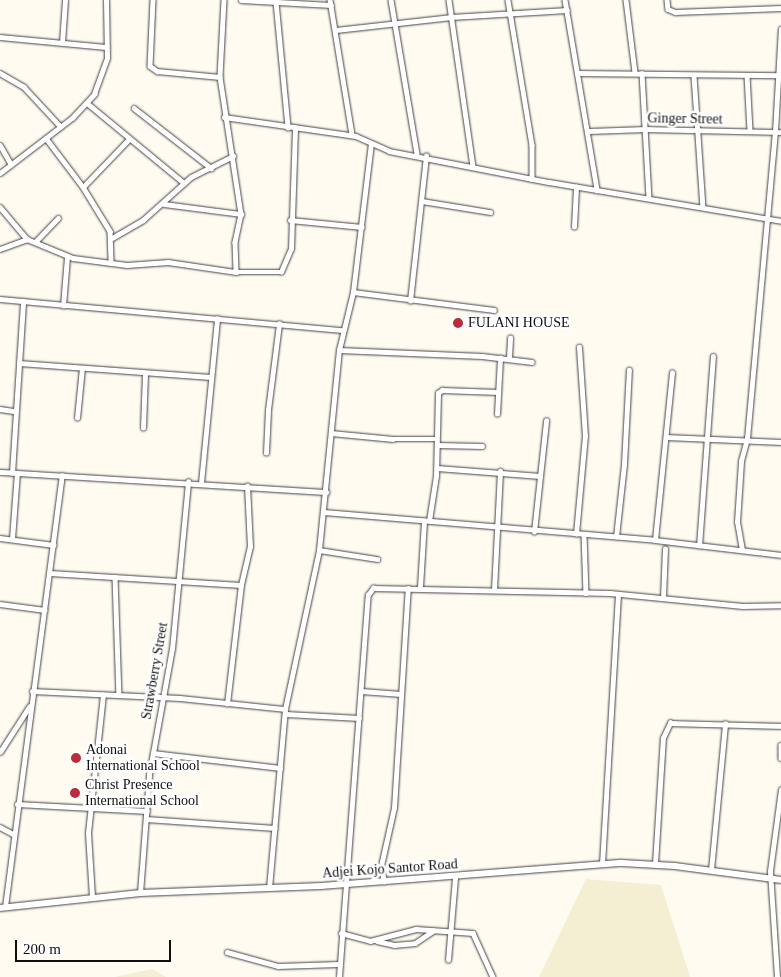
<!DOCTYPE html>
<style>
body{margin:0}
#map{position:relative;width:781px;height:977px;overflow:hidden;background:#fffbf1;font-family:Georgia,serif}
div>[style]{position:absolute}
[style*='--x']{left:calc(var(--x)*1px);top:calc(var(--y)*1px);width:calc(var(--w)*1px);rotate:calc(var(--a)*1deg)}
.farmland>*{inset:0;background:#f4efd2}
.roads{filter:drop-shadow(0 0 1px #424242) drop-shadow(0 0 1px #424242)}
.minor>*{height:4.5px;margin:-2.25px;padding:0 2.25px;transform-origin:2.25px;border-radius:2.25px;background:#fff}
.tertiary>*{height:5.5px;margin:-2.75px;padding:0 2.75px;transform-origin:2.75px;border-radius:2.75px;background:#fff}
.dots>*{width:14px;height:14px;translate:-50% -50%;box-sizing:border-box;border:2px solid #fff;border-radius:50%}
span{translate:-50% -50%;white-space:nowrap;text-align:center;line-height:1.15;-webkit-text-stroke:5px #fff;paint-order:stroke}
.street-label{font-size:14px;color:#0f0f0f}
.poi-label{font-size:14px;color:#0f0f0f}
.left{translate:0 -50%;text-align:left}
.scale{position:absolute;left:15px;top:940px;width:156px;height:22px;box-sizing:border-box;border:2px solid #0f0f0f;border-top:0;padding-left:6px;font-size:15px;line-height:18px;white-space:nowrap;color:#0f0f0f;-webkit-text-stroke:4px #fff;paint-order:stroke}
</style>
<div id="map">
<div class="farmland">
<i style="clip-path:polygon(586px 879px,661px 885px,690px 977px,539px 977px)"></i>
<i style="clip-path:polygon(152px 969px,166px 977px,115px 977px)"></i>
</div>
<div class="roads">
<div class="minor">
<i style="--x:153;--y:0;--w:66;--a:92.6"></i>
<i style="--x:150;--y:66;--w:9;--a:36"></i>
<i style="--x:157;--y:71;--w:63;--a:5.4"></i>
<i style="--x:224;--y:0;--w:77;--a:93"></i>
<i style="--x:220;--y:77;--w:139;--a:81.3"></i>
<i style="--x:241;--y:214;--w:29;--a:102"></i>
<i style="--x:235;--y:242;--w:30;--a:88"></i>
<i style="--x:241;--y:0;--w:90;--a:3.2"></i>
<i style="--x:330;--y:0;--w:137;--a:80.7"></i>
<i style="--x:391;--y:0;--w:156;--a:80.4"></i>
<i style="--x:449;--y:0;--w:168;--a:81.8"></i>
<i style="--x:508;--y:0;--w:147;--a:80.6"></i>
<i style="--x:532;--y:145;--w:34;--a:90"></i>
<i style="--x:565;--y:0;--w:193;--a:80.4"></i>
<i style="--x:626;--y:0;--w:73;--a:82.9"></i>
<i style="--x:667;--y:0;--w:9;--a:84"></i>
<i style="--x:668;--y:9;--w:8;--a:23"></i>
<i style="--x:675;--y:12;--w:106;--a:-2.2"></i>
<i style="--x:276;--y:2;--w:126;--a:84.5"></i>
<i style="--x:336;--y:30;--w:116;--a:-6.4"></i>
<i style="--x:451;--y:17;--w:116;--a:-3.5"></i>
<i style="--x:0;--y:37;--w:106;--a:5.4"></i>
<i style="--x:62;--y:43;--w:43;--a:-86"></i>
<i style="--x:0;--y:73;--w:28;--a:30"></i>
<i style="--x:24;--y:87;--w:54;--a:47.2"></i>
<i style="--x:579;--y:73;--w:201;--a:0.6"></i>
<i style="--x:642;--y:73;--w:125;--a:86.8"></i>
<i style="--x:747;--y:75;--w:56;--a:86.9"></i>
<i style="--x:694;--y:76;--w:131;--a:86.1"></i>
<i style="--x:87;--y:103;--w:126;--a:39.5"></i>
<i style="--x:134;--y:108;--w:98;--a:37.9"></i>
<i style="--x:224;--y:117;--w:133;--a:8.2"></i>
<i style="--x:356;--y:136;--w:36;--a:24"></i>
<i style="--x:389;--y:151;--w:163;--a:11"></i>
<i style="--x:549;--y:182;--w:235;--a:9.5"></i>
<i style="--x:589;--y:131;--w:57;--a:-2"></i>
<i style="--x:646;--y:129;--w:135;--a:1.3"></i>
<i style="--x:46;--y:138;--w:61;--a:52.9"></i>
<i style="--x:83;--y:187;--w:52;--a:58.5"></i>
<i style="--x:110;--y:231;--w:32;--a:88"></i>
<i style="--x:0;--y:145;--w:22;--a:60"></i>
<i style="--x:0;--y:173;--w:91;--a:-37.4"></i>
<i style="--x:72;--y:118;--w:33;--a:-47"></i>
<i style="--x:94;--y:94;--w:38;--a:-70"></i>
<i style="--x:107;--y:58;--w:58;--a:-91"></i>
<i style="--x:83;--y:187;--w:65;--a:-46.2"></i>
<i style="--x:422;--y:201;--w:69;--a:9.2"></i>
<i style="--x:164;--y:204;--w:78;--a:7.4"></i>
<i style="--x:0;--y:207;--w:42;--a:49.8"></i>
<i style="--x:27;--y:239;--w:50;--a:22.4"></i>
<i style="--x:73;--y:258;--w:54;--a:7.4"></i>
<i style="--x:127;--y:265;--w:41;--a:-4.2"></i>
<i style="--x:168;--y:262;--w:69;--a:8.4"></i>
<i style="--x:236;--y:272;--w:45;--a:0"></i>
<i style="--x:281;--y:272;--w:25;--a:-67"></i>
<i style="--x:291;--y:249;--w:121;--a:-88.1"></i>
<i style="--x:290;--y:220;--w:72;--a:5.6"></i>
<i style="--x:574;--y:227;--w:40;--a:-87.1"></i>
<i style="--x:112;--y:238;--w:36;--a:-30"></i>
<i style="--x:143;--y:220;--w:64;--a:-41.9"></i>
<i style="--x:191;--y:177;--w:47;--a:-26.6"></i>
<i style="--x:35;--y:242;--w:33;--a:-46"></i>
<i style="--x:0;--y:249;--w:29;--a:-20"></i>
<i style="--x:353;--y:292;--w:142;--a:7.3"></i>
<i style="--x:0;--y:299;--w:343;--a:5.2"></i>
<i style="--x:410;--y:301;--w:146;--a:-83.7"></i>
<i style="--x:63;--y:306;--w:49;--a:-85.3"></i>
<i style="--x:339;--y:350;--w:143;--a:2.4"></i>
<i style="--x:482;--y:356;--w:50;--a:6.8"></i>
<i style="--x:509;--y:358;--w:20;--a:-87"></i>
<i style="--x:19;--y:363;--w:192;--a:4.2"></i>
<i style="--x:0;--y:409;--w:15;--a:8"></i>
<i style="--x:497;--y:414;--w:56;--a:-86.9"></i>
<i style="--x:77;--y:418;--w:50;--a:-84.3"></i>
<i style="--x:143;--y:428;--w:54;--a:-87.9"></i>
<i style="--x:331;--y:433;--w:62;--a:5.5"></i>
<i style="--x:393;--y:439;--w:44;--a:0"></i>
<i style="--x:666;--y:437;--w:115;--a:2.5"></i>
<i style="--x:437;--y:445;--w:45;--a:1.3"></i>
<i style="--x:266;--y:453;--w:43;--a:-87.3"></i>
<i style="--x:268;--y:410;--w:87;--a:-82.7"></i>
<i style="--x:437;--y:468;--w:103;--a:4.4"></i>
<i style="--x:0;--y:472;--w:327;--a:3.5"></i>
<i style="--x:12;--y:473;--w:172;--a:-86.3"></i>
<i style="--x:201;--y:483;--w:165;--a:-84.4"></i>
<i style="--x:324;--y:512;--w:332;--a:4.8"></i>
<i style="--x:655;--y:540;--w:127;--a:6.8"></i>
<i style="--x:429;--y:521;--w:46;--a:-81.2"></i>
<i style="--x:436;--y:476;--w:83;--a:-88.6"></i>
<i style="--x:438;--y:393;--w:5;--a:-37"></i>
<i style="--x:442;--y:390;--w:56;--a:2"></i>
<i style="--x:534;--y:532;--w:112;--a:-83.8"></i>
<i style="--x:576;--y:534;--w:98;--a:-84.8"></i>
<i style="--x:585;--y:436;--w:89;--a:-93.9"></i>
<i style="--x:584;--y:534;--w:59;--a:88.1"></i>
<i style="--x:616;--y:537;--w:73;--a:-83.7"></i>
<i style="--x:624;--y:464;--w:94;--a:-87"></i>
<i style="--x:0;--y:538;--w:54;--a:7.4"></i>
<i style="--x:12;--y:539;--w:66;--a:-85.7"></i>
<i style="--x:655;--y:540;--w:168;--a:-84.2"></i>
<i style="--x:699;--y:546;--w:190;--a:-85.8"></i>
<i style="--x:319;--y:550;--w:59;--a:8.8"></i>
<i style="--x:742;--y:550;--w:28;--a:-100"></i>
<i style="--x:737;--y:522;--w:61;--a:-86.2"></i>
<i style="--x:741;--y:461;--w:23;--a:-75"></i>
<i style="--x:747;--y:439;--w:308;--a:-84.8"></i>
<i style="--x:775;--y:132;--w:103;--a:-86.7"></i>
<i style="--x:50;--y:573;--w:191;--a:3.6"></i>
<i style="--x:115;--y:577;--w:118;--a:88.1"></i>
<i style="--x:420;--y:587;--w:66;--a:-86.5"></i>
<i style="--x:494;--y:590;--w:119;--a:-87.1"></i>
<i style="--x:663;--y:598;--w:49;--a:-87.7"></i>
<i style="--x:0;--y:604;--w:45;--a:7.6"></i>
<i style="--x:32;--y:691;--w:148;--a:2.7"></i>
<i style="--x:180;--y:698;--w:106;--a:6"></i>
<i style="--x:361;--y:691;--w:40;--a:4.3"></i>
<i style="--x:227;--y:704;--w:120;--a:-83.3"></i>
<i style="--x:241;--y:585;--w:39;--a:-77"></i>
<i style="--x:250;--y:547;--w:61;--a:-92.8"></i>
<i style="--x:286;--y:714;--w:73;--a:3.1"></i>
<i style="--x:781;--y:745;--w:13;--a:90"></i>
<i style="--x:0;--y:752;--w:54;--a:-57.2"></i>
<i style="--x:153;--y:753;--w:128;--a:6.7"></i>
<i style="--x:17;--y:804;--w:130;--a:3.1"></i>
<i style="--x:146;--y:819;--w:129;--a:4"></i>
<i style="--x:0;--y:827;--w:15;--a:28"></i>
<i style="--x:602;--y:864;--w:270;--a:-86.6"></i>
<i style="--x:655;--y:864;--w:126;--a:-86.4"></i>
<i style="--x:663;--y:738;--w:17;--a:-65"></i>
<i style="--x:670;--y:723;--w:111;--a:1.5"></i>
<i style="--x:711;--y:870;--w:147;--a:-84.5"></i>
<i style="--x:384;--y:882;--w:16;--a:-101"></i>
<i style="--x:381;--y:866;--w:59;--a:-77.4"></i>
<i style="--x:394;--y:808;--w:220;--a:-86.4"></i>
<i style="--x:269;--y:888;--w:180;--a:-84.9"></i>
<i style="--x:285;--y:709;--w:163;--a:-77.9"></i>
<i style="--x:319;--y:550;--w:201;--a:-84.3"></i>
<i style="--x:339;--y:350;--w:60;--a:-76.4"></i>
<i style="--x:353;--y:292;--w:149;--a:-83.1"></i>
<i style="--x:140;--y:893;--w:118;--a:-85.6"></i>
<i style="--x:149;--y:775;--w:128;--a:-79.7"></i>
<i style="--x:172;--y:649;--w:168;--a:-84.5"></i>
<i style="--x:92;--y:897;--w:64;--a:-93.6"></i>
<i style="--x:88;--y:833;--w:139;--a:-83.8"></i>
<i style="--x:5;--y:907;--w:435;--a:-82.5"></i>
<i style="--x:341;--y:933;--w:30;--a:15"></i>
<i style="--x:370;--y:941;--w:48;--a:-14.6"></i>
<i style="--x:416;--y:929;--w:57;--a:4"></i>
<i style="--x:473;--y:933;--w:48;--a:65.6"></i>
<i style="--x:377;--y:941;--w:17;--a:13"></i>
<i style="--x:394;--y:945;--w:21;--a:-5"></i>
<i style="--x:415;--y:943;--w:22;--a:-34"></i>
<i style="--x:227;--y:952;--w:53;--a:15.4"></i>
<i style="--x:278;--y:966;--w:60;--a:-1.9"></i>
<i style="--x:448;--y:960;--w:82;--a:-85.1"></i>
<i style="--x:339;--y:977;--w:383;--a:-85.7"></i>
<i style="--x:368;--y:595;--w:9;--a:-54"></i>
<i style="--x:373;--y:588;--w:237;--a:1.2"></i>
<i style="--x:610;--y:593;--w:133;--a:5.6"></i>
<i style="--x:742;--y:606;--w:39;--a:-1"></i>
<i style="--x:777;--y:977;--w:106;--a:-93.8"></i>
<i style="--x:770;--y:871;--w:82;--a:-82.3"></i>
</div>
<div class="tertiary">
<i style="--x:0;--y:908;--w:141;--a:-6.1"></i>
<i style="--x:140;--y:893;--w:181;--a:-2.2"></i>
<i style="--x:321;--y:886;--w:302;--a:-4.4"></i>
<i style="--x:622;--y:863;--w:53;--a:3.2"></i>
<i style="--x:675;--y:866;--w:107;--a:7.5"></i>
</div>
</div>
<div class="dots">
<i style="left:458px;top:323px;background:#bb2b3c"></i>
<i style="left:76px;top:758px;background:#bb2b3c"></i>
<i style="left:75px;top:793px;background:#bb2b3c"></i>
</div>
<div class="street-label">
<span style="left:685px;top:119px;rotate:1deg">Ginger Street</span>
<span style="left:155px;top:671px;rotate:-80deg">Strawberry Street</span>
<span style="left:390px;top:869px;rotate:-4deg">Adjei Kojo Santor Road</span>
</div>
<div class="poi-label">
<span class="left" style="left:468px;top:323px">FULANI HOUSE</span>
<span class="left" style="left:86px;top:758px">Adonai<br>International School</span>
<span class="left" style="left:85px;top:793px">Christ Presence<br>International School</span>
</div>
<div class="scale">200 m</div>
</div>
